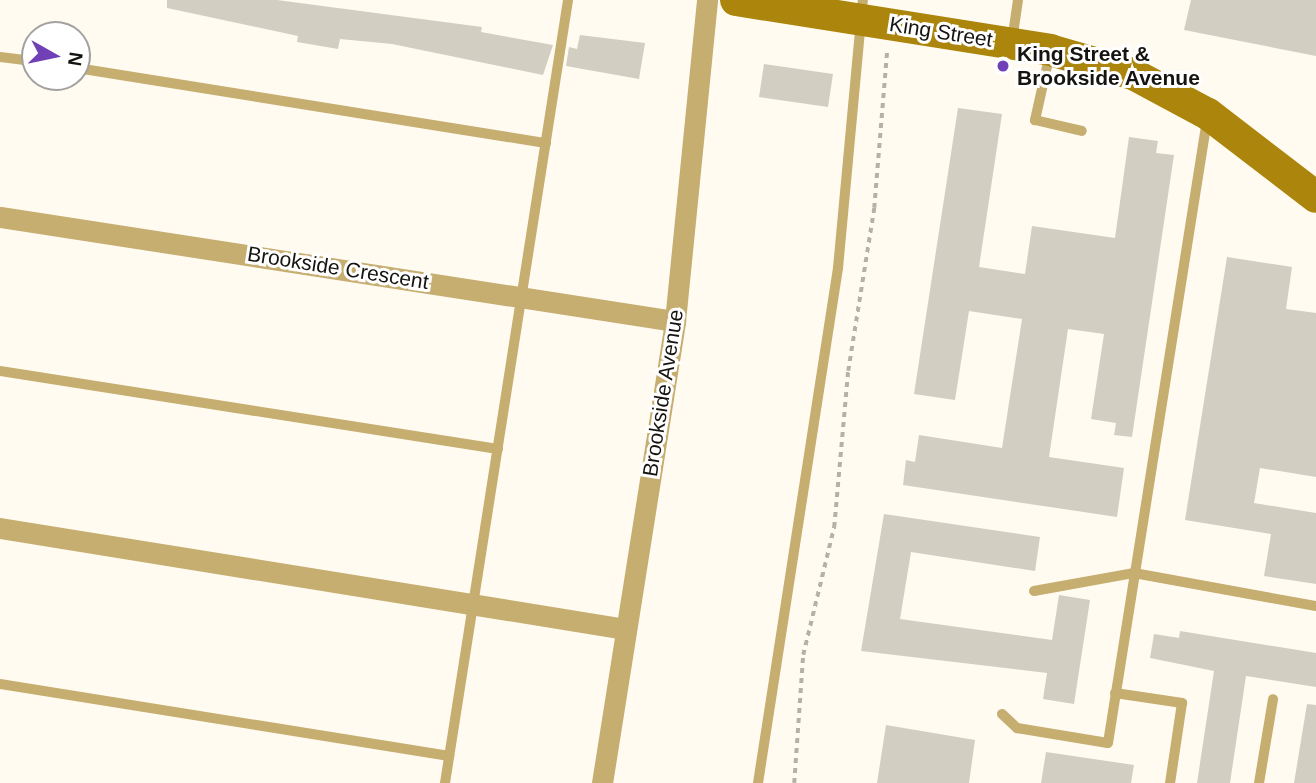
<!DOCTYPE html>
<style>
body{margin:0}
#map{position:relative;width:1316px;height:783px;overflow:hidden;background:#fffbf0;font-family:Arial,sans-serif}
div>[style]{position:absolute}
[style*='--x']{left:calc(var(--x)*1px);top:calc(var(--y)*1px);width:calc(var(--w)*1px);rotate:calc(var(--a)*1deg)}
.building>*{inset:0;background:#d3cec2}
.path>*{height:3.5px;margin-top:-1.75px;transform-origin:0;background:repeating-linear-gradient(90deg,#b4b1a8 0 5px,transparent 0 10px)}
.lane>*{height:10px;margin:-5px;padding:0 5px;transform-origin:5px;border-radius:5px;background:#c6ad70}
.street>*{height:21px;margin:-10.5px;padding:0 10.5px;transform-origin:10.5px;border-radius:10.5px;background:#c6ad70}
.secondary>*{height:32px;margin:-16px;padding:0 16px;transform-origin:16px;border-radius:16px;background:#ab850c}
.dots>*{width:19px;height:19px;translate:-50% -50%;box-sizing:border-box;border:4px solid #fff;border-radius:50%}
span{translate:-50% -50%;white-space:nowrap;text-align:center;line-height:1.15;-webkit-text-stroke:6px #fff;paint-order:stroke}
.street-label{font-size:21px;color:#161410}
.poi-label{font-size:21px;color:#161410;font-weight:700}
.left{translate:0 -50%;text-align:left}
.north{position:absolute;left:21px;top:21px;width:70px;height:70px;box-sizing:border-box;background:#fff;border:2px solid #a2a19f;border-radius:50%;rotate:99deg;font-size:19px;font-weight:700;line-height:28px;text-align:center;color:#161410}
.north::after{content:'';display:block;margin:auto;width:24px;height:32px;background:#7040b7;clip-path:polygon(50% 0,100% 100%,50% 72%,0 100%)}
</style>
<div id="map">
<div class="building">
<i style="clip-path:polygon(167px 0,277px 0,482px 27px,481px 32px,553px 45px,543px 75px,392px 44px,340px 39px,338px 49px,297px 42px,298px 36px,167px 8px)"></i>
<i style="clip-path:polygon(1191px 0,1316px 0,1316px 56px,1184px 30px)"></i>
<i style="clip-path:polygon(580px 35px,645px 43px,639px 79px,566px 66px,569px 47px,577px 49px)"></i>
<i style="clip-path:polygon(764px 64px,833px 74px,828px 107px,759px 97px)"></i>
<i style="clip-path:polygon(958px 108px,1002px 114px,979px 267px,1025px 274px,1032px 226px,1115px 238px,1129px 137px,1158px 141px,1156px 153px,1174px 155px,1132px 437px,1114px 435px,1116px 423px,1091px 419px,1104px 334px,1068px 329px,1049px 457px,1124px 468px,1117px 517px,903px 485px,906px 460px,915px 462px,919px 435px,1002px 448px,1022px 319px,969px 311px,955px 400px,914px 394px)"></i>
<i style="clip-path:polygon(1227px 257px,1292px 267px,1286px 309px,1316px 313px,1316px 477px,1260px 468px,1254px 503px,1316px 513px,1316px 584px,1264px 576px,1271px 534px,1185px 520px)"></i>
<i style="clip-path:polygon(884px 514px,1040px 537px,1035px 571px,911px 552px,900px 619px,1052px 640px,1059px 595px,1090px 600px,1074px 704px,1043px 699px,1047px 673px,861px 651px)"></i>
<i style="clip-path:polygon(1180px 631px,1316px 653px,1316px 687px,1246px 676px,1230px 783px,1197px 783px,1214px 671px,1150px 658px,1154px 634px,1179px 638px)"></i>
<i style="clip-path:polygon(1307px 704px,1316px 705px,1316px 783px,1294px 783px)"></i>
<i style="clip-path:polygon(886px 725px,975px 740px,969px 783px,877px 783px)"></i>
<i style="clip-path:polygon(1046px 752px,1134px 765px,1131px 783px,1041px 783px)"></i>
</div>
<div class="path">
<i style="--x:794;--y:783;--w:128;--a:-86"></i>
<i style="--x:803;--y:655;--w:132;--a:-76.4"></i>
<i style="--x:834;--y:527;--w:157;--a:-84.9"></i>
<i style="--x:848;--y:371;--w:165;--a:-80.9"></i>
<i style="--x:874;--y:208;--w:159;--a:-85.3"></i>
</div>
<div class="lane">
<i style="--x:1012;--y:41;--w:41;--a:-81.7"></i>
<i style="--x:1050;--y:53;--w:69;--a:102.6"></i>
<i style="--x:1035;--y:120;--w:48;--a:13.2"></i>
<i style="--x:0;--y:57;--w:35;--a:7"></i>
<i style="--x:77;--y:68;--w:475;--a:9.1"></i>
<i style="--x:0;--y:371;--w:504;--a:8.9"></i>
<i style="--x:1034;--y:591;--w:102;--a:-10.2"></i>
<i style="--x:1134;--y:573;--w:185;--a:10.3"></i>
<i style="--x:0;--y:684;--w:455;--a:9.1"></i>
<i style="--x:1115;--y:693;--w:68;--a:8.5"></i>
<i style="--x:1182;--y:703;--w:81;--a:98.5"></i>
<i style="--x:1002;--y:714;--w:21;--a:43"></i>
<i style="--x:1017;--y:728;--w:92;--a:9.4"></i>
<i style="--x:1108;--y:743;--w:631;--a:-80.97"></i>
<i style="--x:445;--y:783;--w:793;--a:-81.07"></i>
<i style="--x:758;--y:783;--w:521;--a:-81.17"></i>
<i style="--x:838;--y:268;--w:269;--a:-84.7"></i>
<i style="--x:1259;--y:783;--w:85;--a:-80.5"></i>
</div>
<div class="street">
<i style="--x:0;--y:217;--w:683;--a:8.76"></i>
<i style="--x:0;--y:528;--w:634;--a:9.17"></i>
<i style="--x:602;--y:783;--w:468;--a:-81"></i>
<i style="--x:675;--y:321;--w:323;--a:-84.3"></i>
</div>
<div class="secondary">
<i style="--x:736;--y:0;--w:318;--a:9"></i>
<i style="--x:1050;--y:50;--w:86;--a:16.1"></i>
<i style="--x:1133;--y:74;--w:85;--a:28.1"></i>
<i style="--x:1208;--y:114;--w:136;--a:37.5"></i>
</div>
<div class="dots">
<i style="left:1003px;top:66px;background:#7040b7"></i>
</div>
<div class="street-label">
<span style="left:941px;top:32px;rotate:9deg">King Street</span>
<span style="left:338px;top:268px;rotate:9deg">Brookside Crescent</span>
<span style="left:663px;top:393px;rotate:-81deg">Brookside Avenue</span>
</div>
<div class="poi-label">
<span class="left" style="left:1017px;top:66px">King Street &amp;<br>Brookside Avenue</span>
</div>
<div class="north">N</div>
</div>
